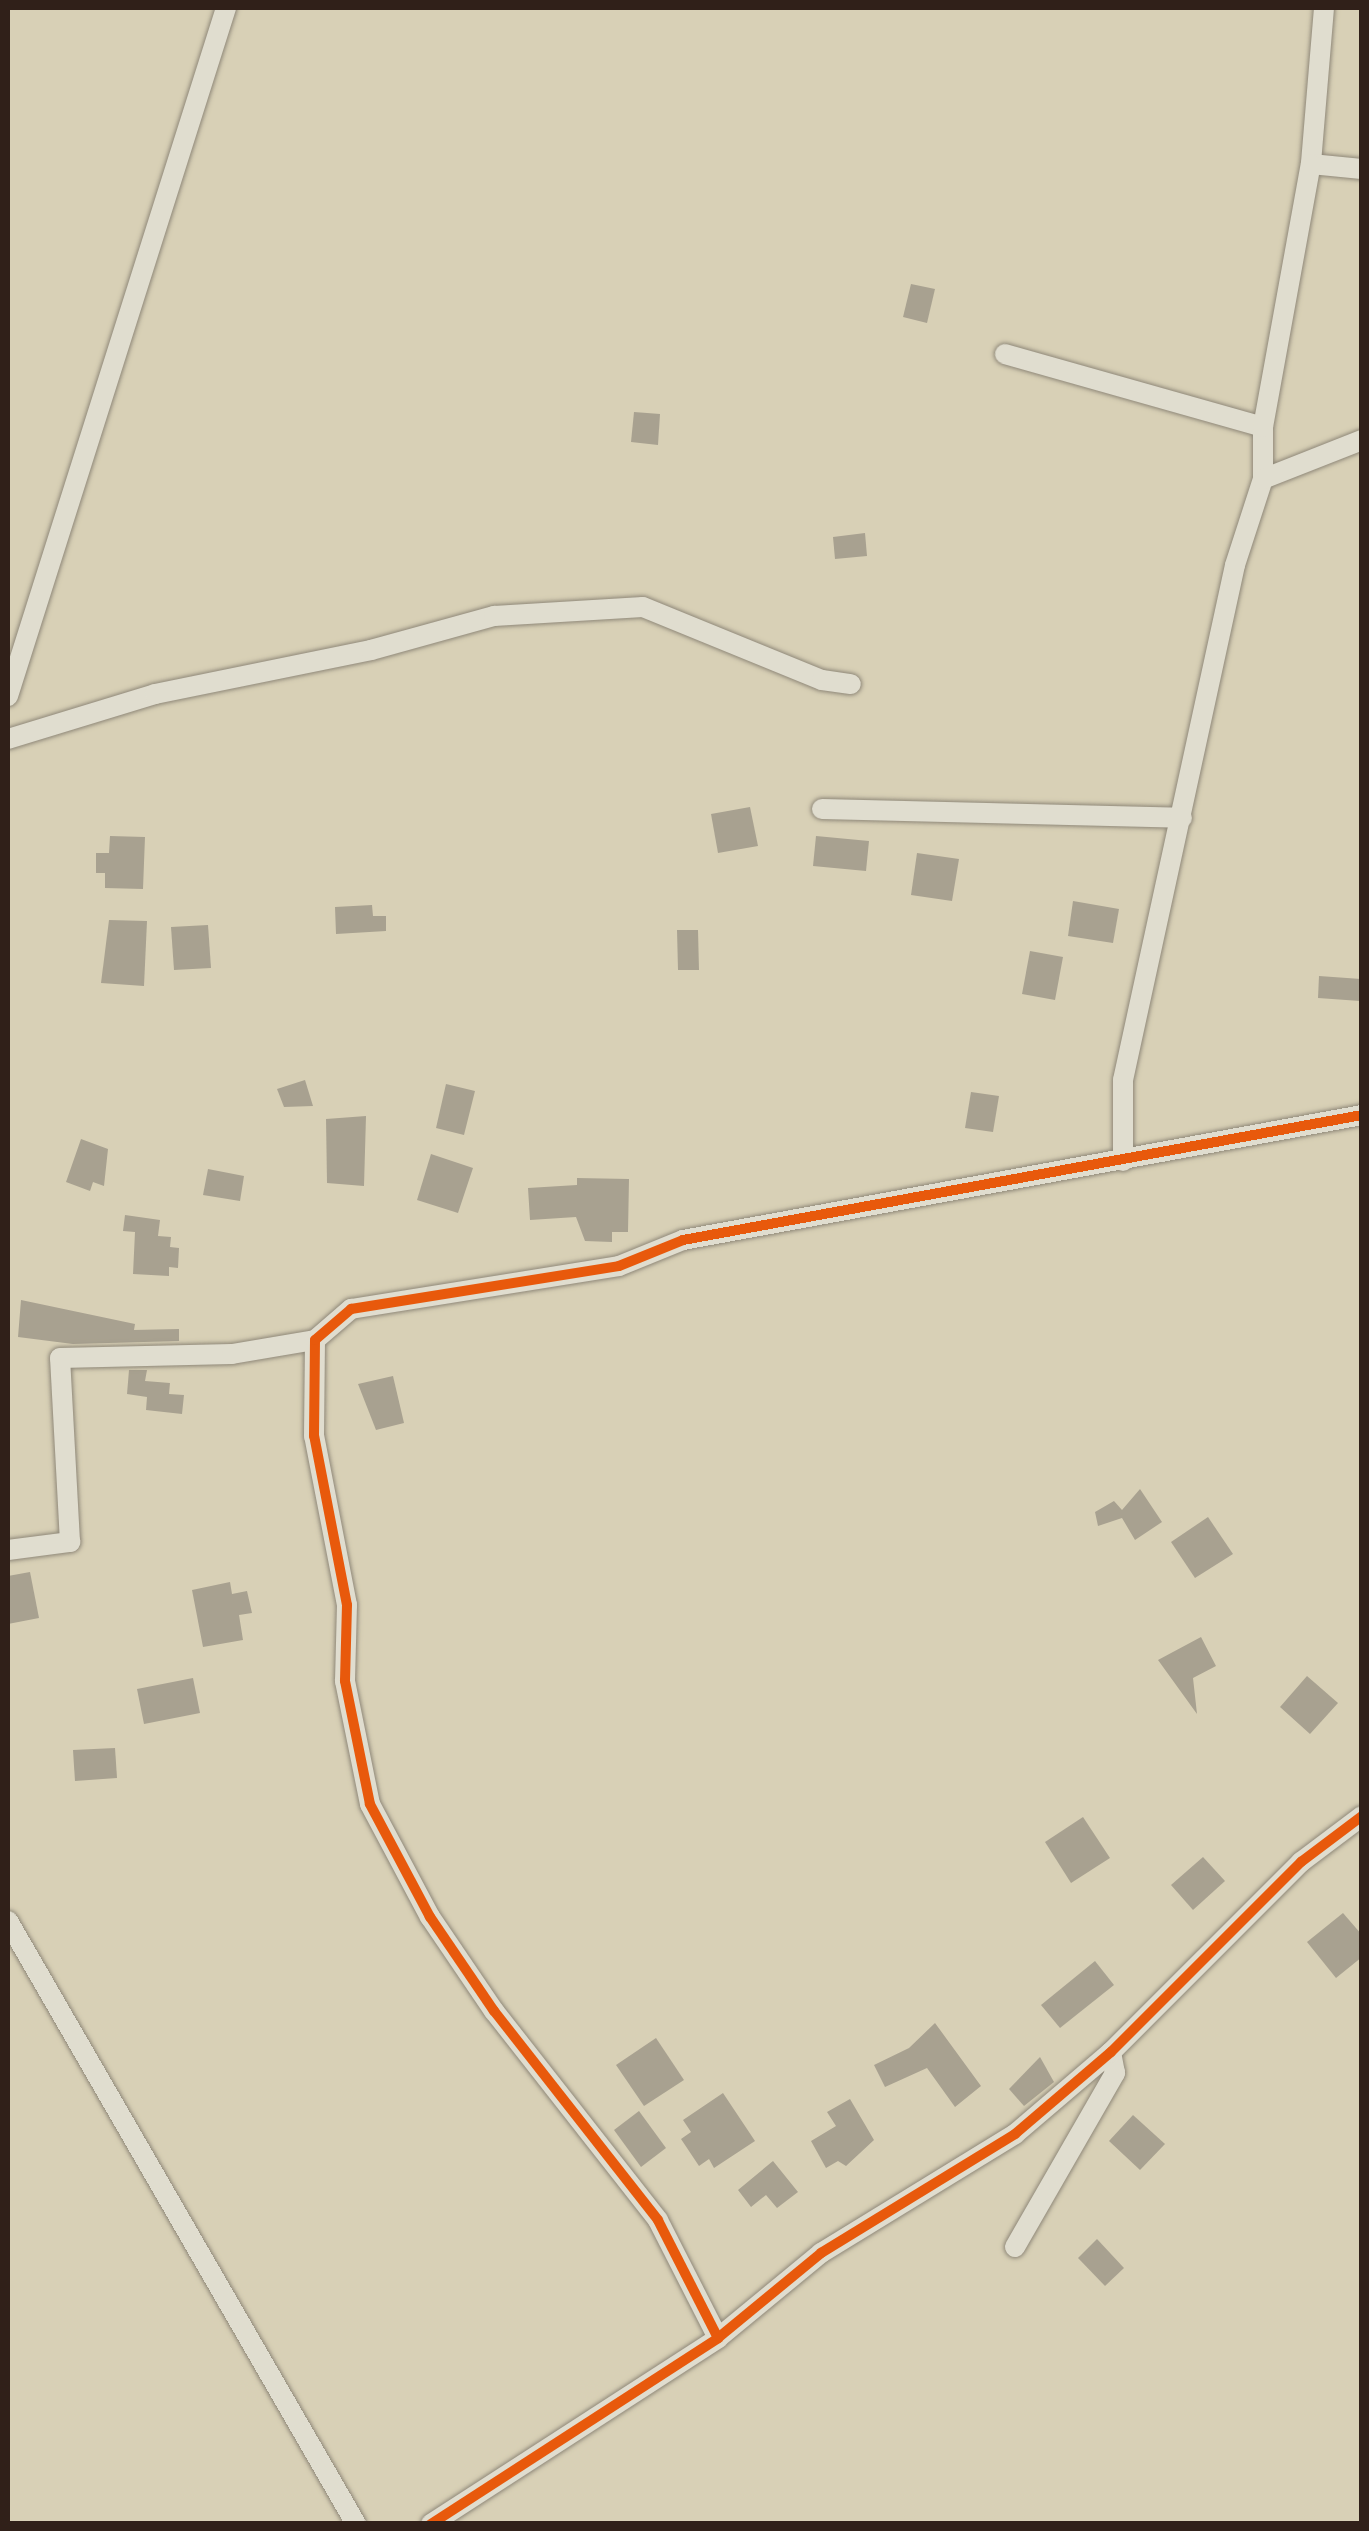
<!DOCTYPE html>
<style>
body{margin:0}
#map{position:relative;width:1369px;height:2531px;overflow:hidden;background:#d8d0b6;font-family:"IM FELL French Canon",serif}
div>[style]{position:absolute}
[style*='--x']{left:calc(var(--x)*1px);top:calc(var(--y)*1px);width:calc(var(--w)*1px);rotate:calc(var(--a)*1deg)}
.building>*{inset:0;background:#a8a190}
.roads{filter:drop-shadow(0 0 2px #8f8879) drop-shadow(0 0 2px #8f8879)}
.minor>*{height:20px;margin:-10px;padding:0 10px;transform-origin:10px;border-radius:10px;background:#e0ddcf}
.cycleway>*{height:10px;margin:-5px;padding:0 5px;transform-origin:5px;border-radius:5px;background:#e8590c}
span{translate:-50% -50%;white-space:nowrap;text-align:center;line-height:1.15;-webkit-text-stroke:9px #efe6c6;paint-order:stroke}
.frame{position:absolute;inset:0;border:10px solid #302019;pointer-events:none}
</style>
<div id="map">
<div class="building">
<i style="clip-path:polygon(911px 284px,935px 289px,927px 323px,903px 317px)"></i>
<i style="clip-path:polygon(634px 412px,660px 414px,658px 445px,631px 442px)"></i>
<i style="clip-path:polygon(865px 533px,867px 556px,835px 559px,833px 537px)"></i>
<i style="clip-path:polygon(750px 807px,758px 846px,718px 853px,711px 814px)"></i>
<i style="clip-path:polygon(110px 836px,145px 837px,143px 889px,105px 888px,105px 873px,96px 873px,96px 853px,109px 853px)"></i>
<i style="clip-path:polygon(816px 836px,869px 841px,866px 871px,813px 866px)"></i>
<i style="clip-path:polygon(917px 853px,959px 859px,952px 901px,911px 895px)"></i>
<i style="clip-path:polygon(1073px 901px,1119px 909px,1113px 943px,1068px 936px)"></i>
<i style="clip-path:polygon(372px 905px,373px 916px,386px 916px,386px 931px,336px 934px,335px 907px)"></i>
<i style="clip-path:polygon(109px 920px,147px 921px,144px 986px,101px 983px)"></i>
<i style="clip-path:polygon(208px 925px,211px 968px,174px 970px,171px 927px)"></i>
<i style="clip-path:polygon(677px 930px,698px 930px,699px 970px,678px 970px)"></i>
<i style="clip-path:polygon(1030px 951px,1063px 957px,1055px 1000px,1022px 994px)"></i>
<i style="clip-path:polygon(1319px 976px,1361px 979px,1360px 1001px,1318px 998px)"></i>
<i style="clip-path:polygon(305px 1080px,313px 1106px,284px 1107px,277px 1089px)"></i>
<i style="clip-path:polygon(446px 1084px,475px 1091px,464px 1135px,436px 1128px)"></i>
<i style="clip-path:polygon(971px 1092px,999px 1096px,993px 1132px,965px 1128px)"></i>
<i style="clip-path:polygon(366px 1116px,364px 1186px,327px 1183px,326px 1119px)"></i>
<i style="clip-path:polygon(81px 1139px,108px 1149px,104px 1186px,93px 1182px,90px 1191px,66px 1182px)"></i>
<i style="clip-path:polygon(431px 1154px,473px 1168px,458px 1213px,417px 1200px)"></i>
<i style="clip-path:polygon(208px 1169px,244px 1176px,240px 1201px,203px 1195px)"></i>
<i style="clip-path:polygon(577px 1178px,629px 1179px,628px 1232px,612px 1232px,612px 1242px,585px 1241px,576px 1217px,530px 1220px,528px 1188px,577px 1185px)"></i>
<i style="clip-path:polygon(125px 1215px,160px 1220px,158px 1236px,171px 1237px,170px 1247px,179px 1248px,178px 1268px,169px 1267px,169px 1276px,133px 1274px,135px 1232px,123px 1231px)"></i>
<i style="clip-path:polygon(21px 1300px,135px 1324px,134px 1330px,179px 1329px,179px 1341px,73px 1344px,18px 1337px)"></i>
<i style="clip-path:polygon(129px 1370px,147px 1370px,145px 1381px,170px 1383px,169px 1394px,184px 1395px,182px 1414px,146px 1410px,147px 1397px,127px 1394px)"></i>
<i style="clip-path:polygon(393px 1376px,404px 1423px,376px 1430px,358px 1384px)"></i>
<i style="clip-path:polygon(1140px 1489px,1162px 1522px,1135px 1540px,1122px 1518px,1098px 1526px,1095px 1512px,1114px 1501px,1122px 1510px)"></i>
<i style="clip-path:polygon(1208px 1517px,1233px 1554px,1195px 1578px,1171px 1542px)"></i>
<i style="clip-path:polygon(30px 1572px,39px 1618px,8px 1624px,8px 1576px)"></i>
<i style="clip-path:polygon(230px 1582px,232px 1594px,247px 1591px,252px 1613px,239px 1615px,243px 1640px,203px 1647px,192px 1590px)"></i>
<i style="clip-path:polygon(1201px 1637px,1216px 1666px,1193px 1678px,1197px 1714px,1158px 1660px)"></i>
<i style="clip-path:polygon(1307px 1676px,1338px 1703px,1310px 1734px,1280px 1707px)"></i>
<i style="clip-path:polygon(193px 1678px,200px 1713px,144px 1724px,137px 1689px)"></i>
<i style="clip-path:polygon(115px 1748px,117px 1778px,75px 1781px,73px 1750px)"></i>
<i style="clip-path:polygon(1083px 1817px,1110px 1858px,1071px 1883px,1045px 1842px)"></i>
<i style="clip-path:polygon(1203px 1857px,1225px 1881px,1193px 1910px,1171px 1885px)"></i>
<i style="clip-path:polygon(1343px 1913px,1362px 1935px,1362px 1957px,1336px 1978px,1307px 1942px)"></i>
<i style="clip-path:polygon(1095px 1961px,1114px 1985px,1060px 2028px,1041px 2005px)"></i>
<i style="clip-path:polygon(935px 2023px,981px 2086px,955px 2107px,927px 2068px,885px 2087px,874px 2065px,909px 2048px)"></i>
<i style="clip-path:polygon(656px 2038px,684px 2080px,644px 2106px,616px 2065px)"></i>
<i style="clip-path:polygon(1040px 2057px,1054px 2082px,1024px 2106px,1009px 2089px)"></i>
<i style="clip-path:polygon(723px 2093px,755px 2141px,714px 2168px,709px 2159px,699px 2166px,681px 2139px,691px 2132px,683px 2120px)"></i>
<i style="clip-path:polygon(850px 2099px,874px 2140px,846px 2166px,838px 2161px,826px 2168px,811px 2141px,836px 2126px,827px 2112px)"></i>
<i style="clip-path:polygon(639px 2111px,666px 2148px,641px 2167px,614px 2130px)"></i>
<i style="clip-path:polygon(1133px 2115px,1165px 2144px,1140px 2170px,1109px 2141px)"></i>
<i style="clip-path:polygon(773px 2161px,798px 2192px,777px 2208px,766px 2195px,751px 2207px,738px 2190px)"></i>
<i style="clip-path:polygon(1097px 2239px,1124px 2268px,1105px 2286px,1078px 2258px)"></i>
</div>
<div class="roads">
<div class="minor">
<i style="--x:1324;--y:8;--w:157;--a:94.8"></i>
<i style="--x:1311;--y:164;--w:51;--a:5.6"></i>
<i style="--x:1005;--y:354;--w:268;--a:15.8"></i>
<i style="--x:1263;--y:479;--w:52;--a:-90"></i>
<i style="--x:1263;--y:427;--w:267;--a:-79.7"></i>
<i style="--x:8;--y:696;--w:722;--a:-72.42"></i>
<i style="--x:8;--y:739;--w:154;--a:-17"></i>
<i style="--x:155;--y:694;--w:220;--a:-11.5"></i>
<i style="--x:371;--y:650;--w:128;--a:-15.5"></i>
<i style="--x:494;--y:616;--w:149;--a:-3.5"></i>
<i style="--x:643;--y:607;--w:193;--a:22.2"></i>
<i style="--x:822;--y:680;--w:29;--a:8"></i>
<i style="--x:822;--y:809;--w:360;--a:1.4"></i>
<i style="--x:1123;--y:1161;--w:81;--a:-90"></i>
<i style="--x:1123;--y:1080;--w:527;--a:-77.73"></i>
<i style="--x:1235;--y:565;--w:90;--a:-72"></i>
<i style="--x:1263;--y:479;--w:106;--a:-21.5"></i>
<i style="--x:8;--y:1550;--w:63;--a:-7.4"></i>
<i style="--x:70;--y:1542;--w:184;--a:-93.1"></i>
<i style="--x:60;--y:1358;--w:172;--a:-1.3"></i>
<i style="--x:232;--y:1354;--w:84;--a:-9.6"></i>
<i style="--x:8;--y:1921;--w:696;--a:60.01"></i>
<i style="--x:1015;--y:2247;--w:201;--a:-60.1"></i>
<i style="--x:1115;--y:2073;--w:21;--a:-101"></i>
<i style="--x:718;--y:2338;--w:132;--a:-117"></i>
<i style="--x:658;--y:2220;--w:266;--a:-128.1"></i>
<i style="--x:494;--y:2011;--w:114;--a:-124.2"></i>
<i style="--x:430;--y:1917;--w:128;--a:-118"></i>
<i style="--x:370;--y:1804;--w:126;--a:-101.5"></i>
<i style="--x:345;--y:1681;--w:76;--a:-88.5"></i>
<i style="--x:347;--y:1605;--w:172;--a:-101"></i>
<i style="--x:314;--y:1436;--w:96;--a:-89.4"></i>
<i style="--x:315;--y:1340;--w:48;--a:-40.7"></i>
<i style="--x:351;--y:1309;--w:271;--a:-9.1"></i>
<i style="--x:619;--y:1266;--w:69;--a:-22.1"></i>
<i style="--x:683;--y:1240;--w:690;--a:-10.43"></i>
<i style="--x:431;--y:2524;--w:342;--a:-32.9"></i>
<i style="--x:718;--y:2338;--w:134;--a:-39.5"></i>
<i style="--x:821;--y:2253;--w:228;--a:-31.5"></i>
<i style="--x:1015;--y:2134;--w:126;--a:-40.5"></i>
<i style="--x:1111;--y:2052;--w:269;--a:-45"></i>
<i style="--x:1301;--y:1862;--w:76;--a:-37"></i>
</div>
</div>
<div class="cycleway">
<i style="--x:718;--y:2338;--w:132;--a:-117"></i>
<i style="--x:658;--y:2220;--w:266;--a:-128.1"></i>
<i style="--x:494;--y:2011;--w:114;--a:-124.2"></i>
<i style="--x:430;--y:1917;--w:128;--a:-118"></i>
<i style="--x:370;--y:1804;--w:126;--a:-101.5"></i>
<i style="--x:345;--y:1681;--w:76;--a:-88.5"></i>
<i style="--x:347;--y:1605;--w:172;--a:-101"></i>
<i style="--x:314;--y:1436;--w:96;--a:-89.4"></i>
<i style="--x:315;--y:1340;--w:48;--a:-40.7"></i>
<i style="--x:351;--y:1309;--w:271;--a:-9.1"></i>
<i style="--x:619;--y:1266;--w:69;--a:-22.1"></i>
<i style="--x:683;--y:1240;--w:690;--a:-10.43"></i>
<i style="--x:431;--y:2524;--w:342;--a:-32.9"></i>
<i style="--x:718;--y:2338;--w:134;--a:-39.5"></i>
<i style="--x:821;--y:2253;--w:228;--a:-31.5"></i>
<i style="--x:1015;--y:2134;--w:126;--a:-40.5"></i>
<i style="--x:1111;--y:2052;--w:269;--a:-45"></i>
<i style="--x:1301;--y:1862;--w:76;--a:-37"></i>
</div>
<div class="frame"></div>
</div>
